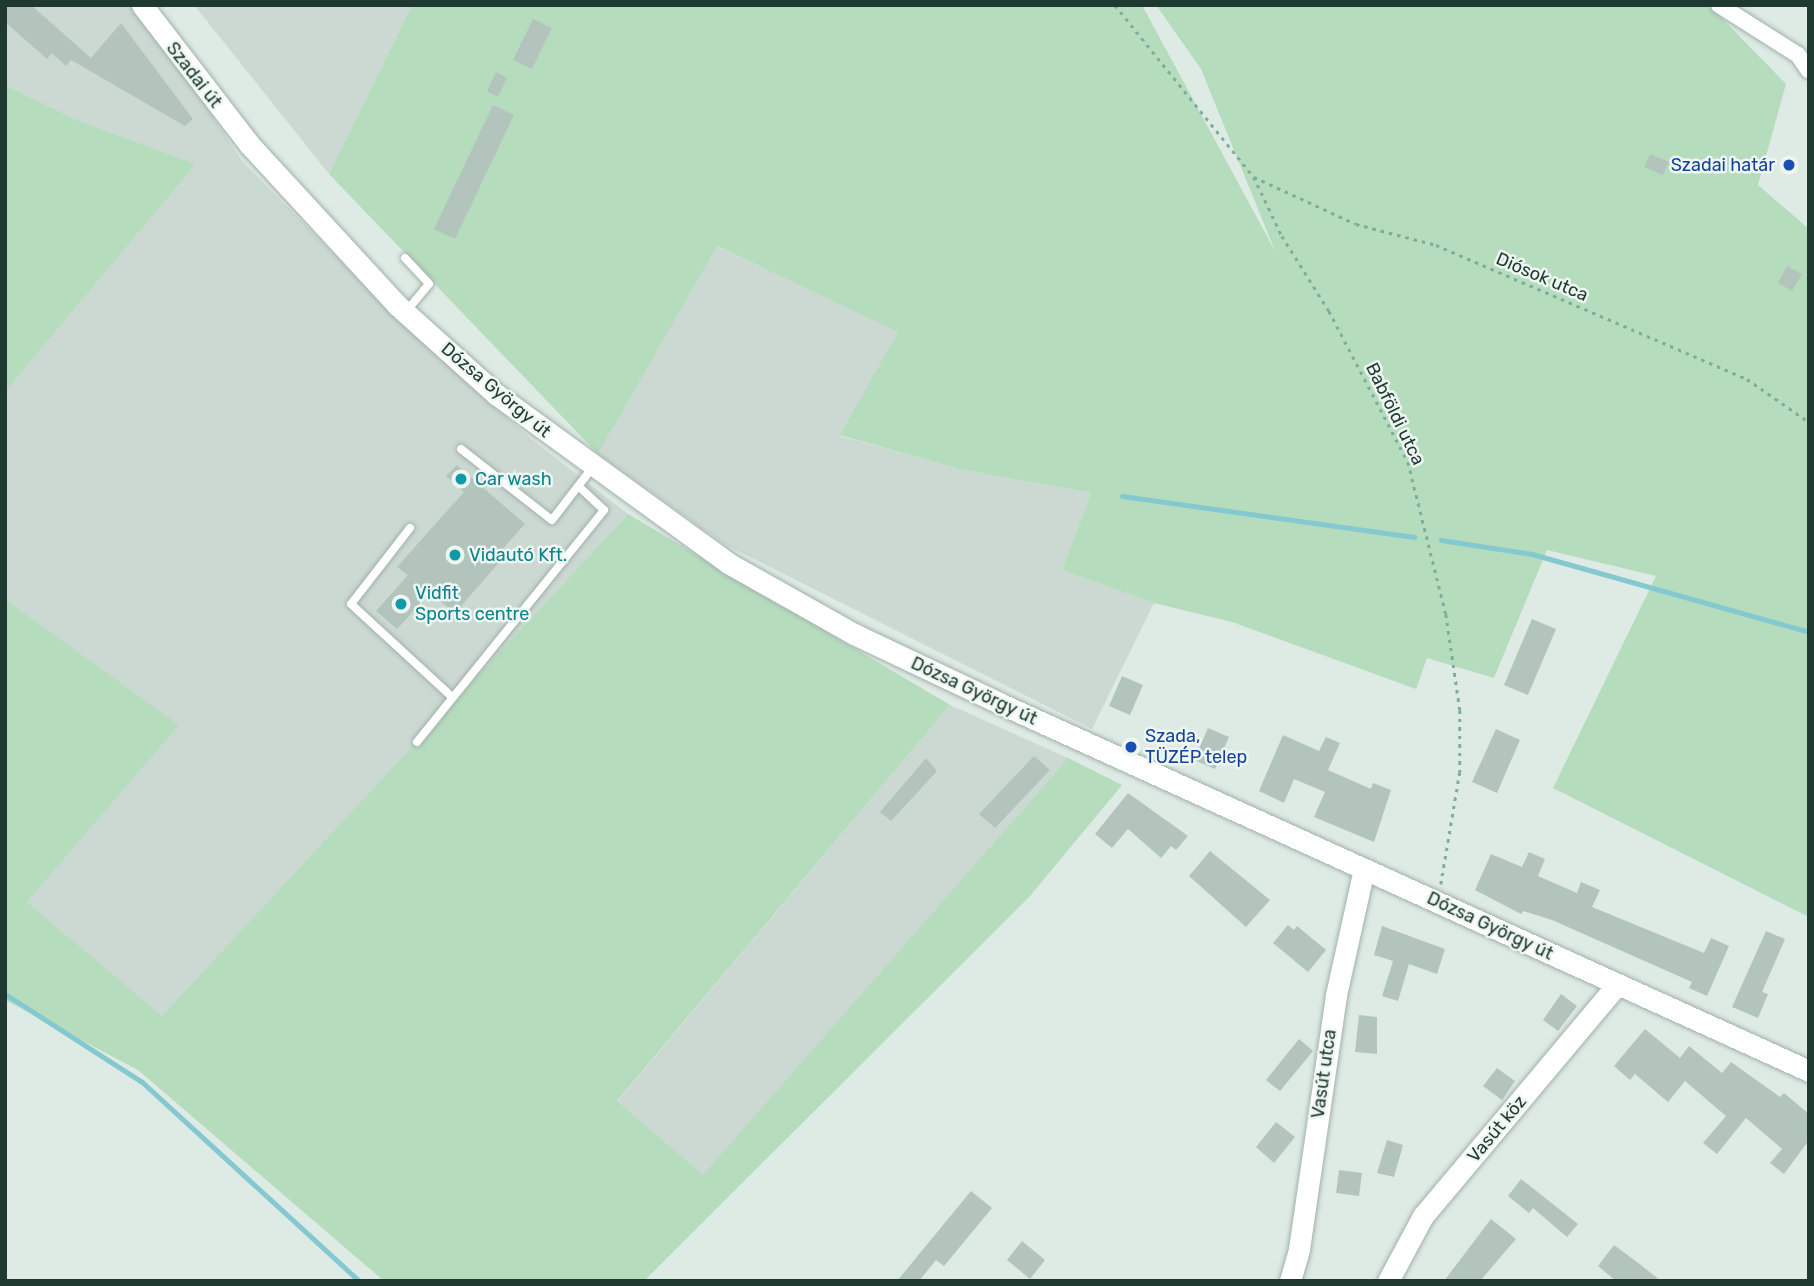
<!DOCTYPE html>
<meta charset="utf-8">
<style>
body{margin:0}
#map{position:relative;width:1814px;height:1286px;overflow:hidden;background:#deeae4;font-family:Rubik,sans-serif}
div>[style]{position:absolute}
[style*='--x']{left:calc(var(--x)*1px);top:calc(var(--y)*1px);width:calc(var(--w)*1px);rotate:calc(var(--a)*1deg)}
.built>*{inset:0;background:#ccd9d2}
.green>*{inset:0;background:#b6dcbe}
.stream>*{height:5px;margin:-2.5px;padding:0 2.5px;transform-origin:2.5px;border-radius:2.5px;background:#84c9d0}
.building>*{inset:0;background:#b3c4bc}
.path>*{height:2.5px;margin-top:-1.25px;transform-origin:0;background:repeating-linear-gradient(90deg,#7eae9b 0 3.5px,transparent 0 8.5px)}
.roads{filter:drop-shadow(0 0 2px #a1b1aa) drop-shadow(0 0 2px #a1b1aa)}
.lane>*{height:8px;margin:-4px;padding:0 4px;transform-origin:4px;border-radius:4px;background:#fff}
.street>*{height:16px;margin:-8px;padding:0 8px;transform-origin:8px;border-radius:8px;background:#fff}
.secondary>*{height:21px;margin:-10.5px;padding:0 10.5px;transform-origin:10.5px;border-radius:10.5px;background:#fff}
.dots>*{width:19px;height:19px;translate:-50% -50%;box-sizing:border-box;border:4px solid #eef6f2;border-radius:50%}
span{translate:-50% -50%;white-space:nowrap;text-align:center;line-height:1.15;-webkit-text-stroke:5px #eef6f2;paint-order:stroke}
.street-label{font-size:18px;color:#1f3930}
.transit-label{font-size:18px;color:#164399}
.right{translate:-100% -50%;text-align:right}
.left{translate:0 -50%;text-align:left}
.culture-label{font-size:18px;color:#0d838f}
.frame{position:absolute;inset:0;border:7px solid #1f3930;pointer-events:none}
</style>
<div id="map">
<div class="built">
<i style="clip-path:polygon(5px 5px,139px 5px,242px 161px,410px 331px,530px 438px,628px 514px,162px 1017px,27px 902px,178px 725px,5px 599px,5px 392px,196px 164px,77px 120px,5px 85px)"></i>
<i style="clip-path:polygon(194px 5px,412px 5px,329px 174px)"></i>
<i style="clip-path:polygon(716px 246px,899px 332px,841px 436px,959px 469px,1091px 493px,1062px 570px,1154px 603px,1092px 729px,724px 544px,598px 454px)"></i>
<i style="clip-path:polygon(950px 705px,1068px 758px,703px 1176px,617px 1102px)"></i>
</div>
<div class="green">
<i style="clip-path:polygon(412px 5px,1142px 5px,1275px 251px,1201px 69px,1156px 5px,1709px 5px,1786px 84px,1758px 185px,1809px 229px,1809px 917px,1553px 788px,1656px 576px,1547px 550px,1494px 678px,1427px 658px,1416px 689px,1232px 622px,1154px 603px,1062px 570px,1091px 493px,959px 469px,840px 435px,898px 332px,717px 246px,598px 454px,329px 174px)"></i>
<i style="clip-path:polygon(5px 85px,77px 120px,196px 164px,5px 392px)"></i>
<i style="clip-path:polygon(628px 514px,950px 705px,617px 1101px,703px 1175px,1068px 758px,1122px 785px,1030px 896px,644px 1281px,384px 1281px,138px 1070px,5px 1000px,5px 599px,179px 725px,27px 902px,162px 1016px)"></i>
</div>
<div class="stream">
<i style="--x:1122;--y:496;--w:295;--a:8"></i>
<i style="--x:1441;--y:540;--w:92;--a:8.7"></i>
<i style="--x:1532;--y:554;--w:288;--a:15.7"></i>
<i style="--x:5;--y:994;--w:163;--a:32.7"></i>
<i style="--x:142;--y:1082;--w:294;--a:42.5"></i>
</div>
<div class="building">
<i style="clip-path:polygon(5px 5px,31px 5px,91px 58px,121px 23px,193px 119px,185px 126px,71px 60px,66px 66px,52px 53px,47px 59px,5px 22px)"></i>
<i style="clip-path:polygon(533px 19px,552px 28px,532px 69px,513px 60px)"></i>
<i style="clip-path:polygon(496px 72px,507px 78px,498px 97px,487px 91px)"></i>
<i style="clip-path:polygon(493px 105px,514px 115px,455px 239px,434px 229px)"></i>
<i style="clip-path:polygon(1650px 154px,1669px 162px,1663px 175px,1644px 167px)"></i>
<i style="clip-path:polygon(1787px 266px,1802px 274px,1792px 291px,1778px 283px)"></i>
<i style="clip-path:polygon(457px 465px,525px 524px,499px 553px,504px 557px,455px 613px,430px 593px,397px 629px,376px 611px,408px 575px,397px 567px,464px 492px,446px 476px)"></i>
<i style="clip-path:polygon(1532px 619px,1556px 629px,1528px 695px,1504px 685px)"></i>
<i style="clip-path:polygon(1122px 676px,1143px 685px,1130px 715px,1109px 706px)"></i>
<i style="clip-path:polygon(1208px 728px,1229px 737px,1215px 769px,1194px 760px)"></i>
<i style="clip-path:polygon(1496px 729px,1520px 740px,1497px 793px,1472px 782px)"></i>
<i style="clip-path:polygon(1283px 735px,1319px 751px,1326px 737px,1340px 743px,1328px 770px,1371px 789px,1373px 783px,1391px 790px,1374px 842px,1314px 817px,1325px 792px,1294px 779px,1284px 803px,1259px 791px)"></i>
<i style="clip-path:polygon(1034px 756px,1050px 770px,995px 828px,979px 814px)"></i>
<i style="clip-path:polygon(926px 758px,937px 771px,891px 821px,880px 812px)"></i>
<i style="clip-path:polygon(1128px 793px,1188px 836px,1176px 850px,1171px 846px,1161px 858px,1128px 829px,1112px 848px,1095px 834px)"></i>
<i style="clip-path:polygon(1210px 851px,1270px 900px,1246px 927px,1189px 876px)"></i>
<i style="clip-path:polygon(1529px 852px,1545px 859px,1538px 876px,1577px 893px,1581px 882px,1600px 890px,1592px 907px,1704px 953px,1711px 938px,1729px 946px,1707px 996px,1689px 988px,1692px 982px,1552px 920px,1523px 911px,1521px 914px,1475px 890px,1491px 854px,1522px 867px)"></i>
<i style="clip-path:polygon(1288px 925px,1294px 930px,1297px 926px,1326px 950px,1308px 972px,1273px 943px)"></i>
<i style="clip-path:polygon(1382px 926px,1445px 949px,1437px 974px,1409px 964px,1398px 1001px,1382px 996px,1393px 961px,1374px 955px)"></i>
<i style="clip-path:polygon(1766px 931px,1785px 939px,1762px 992px,1768px 994px,1758px 1018px,1732px 1007px)"></i>
<i style="clip-path:polygon(1561px 994px,1577px 1006px,1558px 1031px,1543px 1020px)"></i>
<i style="clip-path:polygon(1359px 1015px,1377px 1017px,1377px 1054px,1355px 1052px)"></i>
<i style="clip-path:polygon(1645px 1029px,1680px 1058px,1689px 1046px,1722px 1073px,1731px 1062px,1780px 1097px,1784px 1093px,1809px 1114px,1809px 1140px,1784px 1174px,1770px 1163px,1782px 1149px,1746px 1118px,1717px 1154px,1703px 1143px,1726px 1116px,1685px 1081px,1668px 1102px,1635px 1074px,1630px 1080px,1614px 1066px)"></i>
<i style="clip-path:polygon(1299px 1039px,1313px 1051px,1280px 1091px,1266px 1080px)"></i>
<i style="clip-path:polygon(1497px 1068px,1515px 1081px,1502px 1100px,1483px 1086px)"></i>
<i style="clip-path:polygon(1276px 1122px,1295px 1137px,1274px 1163px,1256px 1147px)"></i>
<i style="clip-path:polygon(1387px 1140px,1403px 1145px,1394px 1177px,1377px 1173px)"></i>
<i style="clip-path:polygon(1339px 1170px,1362px 1173px,1359px 1196px,1336px 1193px)"></i>
<i style="clip-path:polygon(1521px 1179px,1578px 1224px,1567px 1237px,1533px 1208px,1529px 1213px,1508px 1196px)"></i>
<i style="clip-path:polygon(971px 1191px,992px 1208px,944px 1266px,936px 1260px,919px 1281px,897px 1281px)"></i>
<i style="clip-path:polygon(1491px 1219px,1516px 1239px,1480px 1281px,1444px 1281px)"></i>
<i style="clip-path:polygon(1022px 1241px,1045px 1260px,1030px 1279px,1007px 1260px)"></i>
<i style="clip-path:polygon(1614px 1245px,1637px 1262px,1661px 1281px,1616px 1281px,1598px 1266px)"></i>
</div>
<div class="path">
<i style="--x:1115;--y:5;--w:221;--a:51.1"></i>
<i style="--x:1254;--y:177;--w:65;--a:64.6"></i>
<i style="--x:1282;--y:236;--w:89;--a:57.9"></i>
<i style="--x:1329;--y:311;--w:170;--a:62.4"></i>
<i style="--x:1408;--y:462;--w:157;--a:76"></i>
<i style="--x:1446;--y:614;--w:97;--a:81.7"></i>
<i style="--x:1460;--y:710;--w:62;--a:90"></i>
<i style="--x:1460;--y:772;--w:114;--a:99.6"></i>
<i style="--x:1254;--y:177;--w:112;--a:24.7"></i>
<i style="--x:1356;--y:224;--w:83;--a:14.7"></i>
<i style="--x:1436;--y:245;--w:339;--a:23.3"></i>
<i style="--x:1747;--y:379;--w:75;--a:34.7"></i>
</div>
<div class="roads">
<div class="lane">
<i style="--x:405;--y:258;--w:35;--a:47"></i>
<i style="--x:429;--y:284;--w:35;--a:130"></i>
<i style="--x:461;--y:449;--w:115;--a:38"></i>
<i style="--x:552;--y:520;--w:66;--a:-52.4"></i>
<i style="--x:410;--y:528;--w:96;--a:127.8"></i>
<i style="--x:351;--y:604;--w:137;--a:42.6"></i>
<i style="--x:417;--y:742;--w:298;--a:-51.1"></i>
<i style="--x:604;--y:510;--w:35;--a:-137"></i>
</div>
<div class="street">
<i style="--x:1719;--y:5;--w:93;--a:32.3"></i>
<i style="--x:1798;--y:55;--w:19;--a:55"></i>
</div>
<div class="secondary">
<i style="--x:142;--y:5;--w:175;--a:52.4"></i>
<i style="--x:249;--y:144;--w:219;--a:47.4"></i>
<i style="--x:397;--y:305;--w:135;--a:42"></i>
<i style="--x:497;--y:395;--w:286;--a:36"></i>
<i style="--x:728;--y:563;--w:145;--a:29.4"></i>
<i style="--x:854;--y:634;--w:161;--a:25.4"></i>
<i style="--x:999;--y:703;--w:890;--a:24.43"></i>
<i style="--x:1290;--y:1281;--w:33;--a:-74"></i>
<i style="--x:1299;--y:1249;--w:257;--a:-81.7"></i>
<i style="--x:1336;--y:995;--w:129;--a:-77.5"></i>
<i style="--x:1388;--y:1281;--w:74;--a:-61.7"></i>
<i style="--x:1423;--y:1216;--w:303;--a:-50"></i>
</div>
</div>
<div class="dots">
<i style="left:1789px;top:165px;background:#1a4fb4"></i>
<i style="left:461px;top:479px;background:#0f9aa8"></i>
<i style="left:455px;top:555px;background:#0f9aa8"></i>
<i style="left:401px;top:604px;background:#0f9aa8"></i>
<i style="left:1131px;top:747px;background:#1a4fb4"></i>
</div>
<div class="street-label">
<span style="left:194px;top:75px;rotate:52deg">Szadai út</span>
<span style="left:1542px;top:277px;rotate:23deg">Diósok utca</span>
<span style="left:496px;top:390px;rotate:40deg">Dózsa György út</span>
<span style="left:1395px;top:414px;rotate:64deg">Babföldi utca</span>
<span style="left:974px;top:691px;rotate:25deg">Dózsa György út</span>
<span style="left:1490px;top:926px;rotate:25deg">Dózsa György út</span>
<span style="left:1324px;top:1074px;rotate:-82deg">Vasút utca</span>
<span style="left:1497px;top:1129px;rotate:-50deg">Vasút köz</span>
</div>
<div class="transit-label">
<span class="right" style="left:1775px;top:165px">Szadai határ</span>
<span class="left" style="left:1145px;top:747px">Szada,<br>TÜZÉP telep</span>
</div>
<div class="culture-label">
<span class="left" style="left:475px;top:479px">Car wash</span>
<span class="left" style="left:469px;top:555px">Vidautó Kft.</span>
<span class="left" style="left:415px;top:604px">Vidfit<br>Sports centre</span>
</div>
<div class="frame"></div>
</div>
